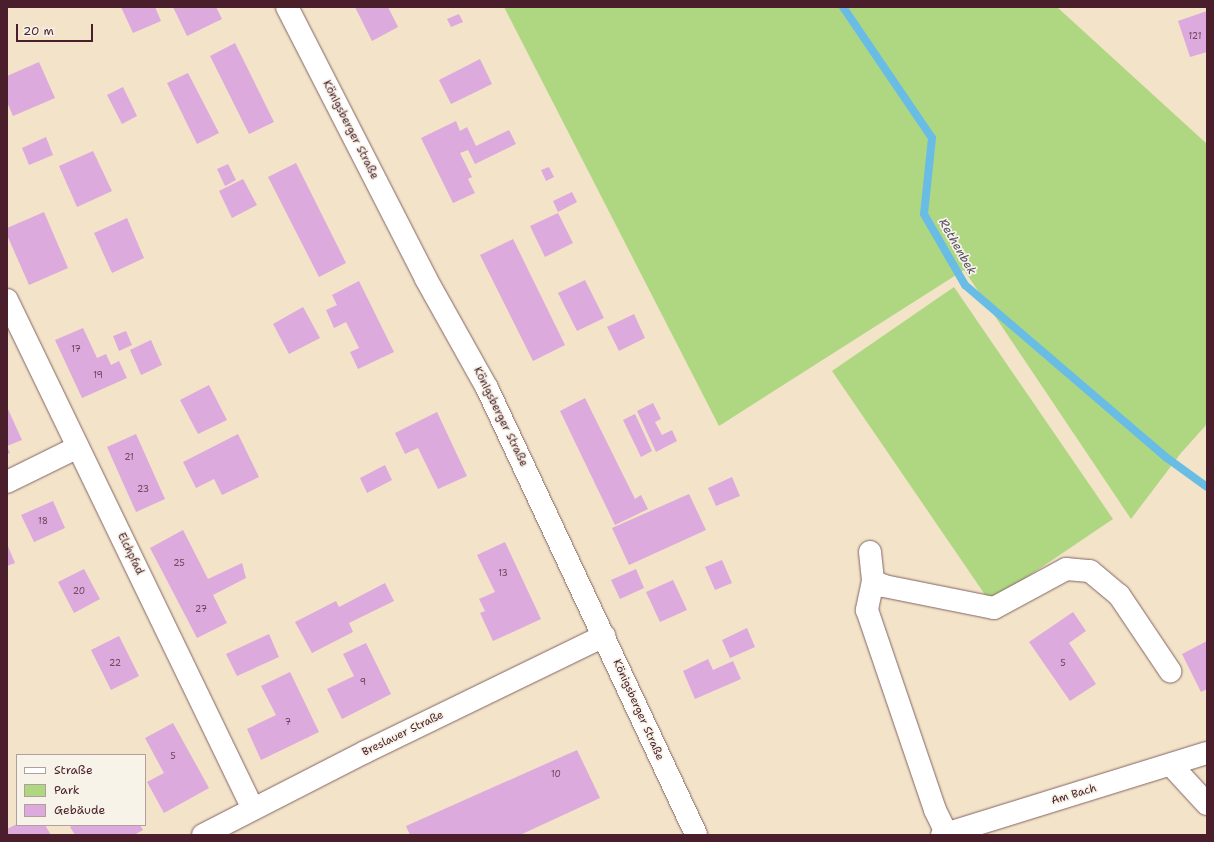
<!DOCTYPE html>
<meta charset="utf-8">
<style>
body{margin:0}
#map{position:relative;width:1214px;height:842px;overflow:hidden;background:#f2e3c9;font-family:"Shantell Sans",sans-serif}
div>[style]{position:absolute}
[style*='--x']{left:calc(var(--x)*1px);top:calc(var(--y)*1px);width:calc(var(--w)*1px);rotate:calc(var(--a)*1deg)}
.green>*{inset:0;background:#afd782}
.stream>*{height:8px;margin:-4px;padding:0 4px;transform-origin:4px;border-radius:4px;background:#69bde5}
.building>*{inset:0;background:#dad}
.roads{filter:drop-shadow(0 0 1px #856462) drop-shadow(0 0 1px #856462)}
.minor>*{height:22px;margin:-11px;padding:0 11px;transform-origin:11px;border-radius:11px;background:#fff}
span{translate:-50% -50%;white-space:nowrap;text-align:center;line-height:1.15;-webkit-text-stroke:3.5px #f7f3e8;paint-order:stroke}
.number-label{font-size:9px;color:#6f4258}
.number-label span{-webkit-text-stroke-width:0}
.street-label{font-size:11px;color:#4a1f2b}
.water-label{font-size:12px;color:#534e63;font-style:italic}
.frame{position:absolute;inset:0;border:8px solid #4a1f2b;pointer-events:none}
.legend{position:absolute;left:16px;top:754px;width:130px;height:72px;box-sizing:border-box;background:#f7f3e8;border:1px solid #b29e9c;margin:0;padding:5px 7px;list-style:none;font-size:12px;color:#4a1f2b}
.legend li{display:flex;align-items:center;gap:8px;height:20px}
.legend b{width:20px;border:1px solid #b29e9c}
.scale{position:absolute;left:16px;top:24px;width:77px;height:18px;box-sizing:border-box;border:2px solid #4a1f2b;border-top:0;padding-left:5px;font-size:12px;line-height:14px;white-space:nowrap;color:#4a1f2b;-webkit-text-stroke:3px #f7f3e8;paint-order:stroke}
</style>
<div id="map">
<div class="green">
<i style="clip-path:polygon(504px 7px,1057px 7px,1207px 144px,1207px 424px,1181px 453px,1131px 519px,964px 270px,719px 426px)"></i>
<i style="clip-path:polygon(954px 287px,1113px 519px,990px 602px,832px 371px)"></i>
</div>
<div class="stream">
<i style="--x:843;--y:7;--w:158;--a:55.8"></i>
<i style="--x:932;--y:138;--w:76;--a:96"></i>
<i style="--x:924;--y:214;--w:82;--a:60"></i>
<i style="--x:965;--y:285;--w:266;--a:40.6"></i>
<i style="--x:1167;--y:458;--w:49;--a:35.9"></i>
</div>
<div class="building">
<i style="clip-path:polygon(121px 7px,155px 7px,161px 21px,133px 33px)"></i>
<i style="clip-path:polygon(173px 7px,216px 7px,222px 19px,187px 36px)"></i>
<i style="clip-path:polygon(355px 7px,388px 7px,398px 27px,372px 41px)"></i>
<i style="clip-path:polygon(1207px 11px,1207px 52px,1190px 57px,1178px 21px)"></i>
<i style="clip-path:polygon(459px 14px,463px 22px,451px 27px,447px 19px)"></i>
<i style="clip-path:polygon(235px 43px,274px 122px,249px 134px,210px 56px)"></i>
<i style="clip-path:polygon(480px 59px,492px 84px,451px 104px,439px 80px)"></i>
<i style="clip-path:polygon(39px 62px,55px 98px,13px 116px,7px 102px,7px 76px)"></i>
<i style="clip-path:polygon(188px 73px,219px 133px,197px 144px,167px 83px)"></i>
<i style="clip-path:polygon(123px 87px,137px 116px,122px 124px,107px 95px)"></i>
<i style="clip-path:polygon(456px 121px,460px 131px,467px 127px,476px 146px,509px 130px,516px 144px,475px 164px,468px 150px,460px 153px,472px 177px,468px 179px,475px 193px,453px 203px,421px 138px)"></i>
<i style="clip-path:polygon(46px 137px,53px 155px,29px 165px,22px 148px)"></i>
<i style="clip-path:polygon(93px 151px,112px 191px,77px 207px,59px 166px)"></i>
<i style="clip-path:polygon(296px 163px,346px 263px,319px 277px,268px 177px)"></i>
<i style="clip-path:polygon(228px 164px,236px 180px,225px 186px,217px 169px)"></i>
<i style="clip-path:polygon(549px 167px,554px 177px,546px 181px,541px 170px)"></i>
<i style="clip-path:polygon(243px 179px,257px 205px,232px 218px,219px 191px)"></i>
<i style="clip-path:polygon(572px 192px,577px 202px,558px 212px,553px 201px)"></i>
<i style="clip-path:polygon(44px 212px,68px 268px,29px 285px,7px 235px,7px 228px)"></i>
<i style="clip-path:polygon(558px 213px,573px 243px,545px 257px,530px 226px)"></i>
<i style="clip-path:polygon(127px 218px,144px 258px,112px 273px,94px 233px)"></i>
<i style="clip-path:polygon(513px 239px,565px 345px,533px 361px,480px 255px)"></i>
<i style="clip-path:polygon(585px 280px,604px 318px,577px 331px,558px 293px)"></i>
<i style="clip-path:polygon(359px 281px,394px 352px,358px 369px,350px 352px,359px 348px,346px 322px,334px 328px,326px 310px,337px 305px,332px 295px)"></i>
<i style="clip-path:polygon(303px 307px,320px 338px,289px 354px,273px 324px)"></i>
<i style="clip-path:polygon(634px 314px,645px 338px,619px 351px,607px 327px)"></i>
<i style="clip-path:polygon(83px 328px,97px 358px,106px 354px,111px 365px,119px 361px,127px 378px,82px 398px,55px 340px)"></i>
<i style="clip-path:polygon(126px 331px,132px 345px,119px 351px,113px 336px)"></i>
<i style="clip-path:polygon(151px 340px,162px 365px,141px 375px,130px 350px)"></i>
<i style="clip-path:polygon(209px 385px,227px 420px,198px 434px,180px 400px)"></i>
<i style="clip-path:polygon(585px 398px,635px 499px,641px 495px,648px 509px,615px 525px,560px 411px)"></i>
<i style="clip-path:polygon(653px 403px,661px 419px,655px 422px,662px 435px,672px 430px,677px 441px,656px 452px,637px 411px)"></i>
<i style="clip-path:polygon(7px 407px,22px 440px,7px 446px,10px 453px,7px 454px)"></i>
<i style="clip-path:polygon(437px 412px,467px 476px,438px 489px,418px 448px,405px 454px,395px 433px)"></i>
<i style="clip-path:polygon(635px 414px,652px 451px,641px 457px,623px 420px)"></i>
<i style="clip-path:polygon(136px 434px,165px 499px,136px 512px,107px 447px)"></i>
<i style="clip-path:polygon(238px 434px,259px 477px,222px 495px,214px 479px,196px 488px,183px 462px)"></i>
<i style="clip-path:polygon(385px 465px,392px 480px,367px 493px,360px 478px)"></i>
<i style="clip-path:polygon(732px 477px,740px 496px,716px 506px,708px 488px)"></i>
<i style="clip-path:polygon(689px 494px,706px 530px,629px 565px,612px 528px)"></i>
<i style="clip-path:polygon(53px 501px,65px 528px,34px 542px,21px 515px)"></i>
<i style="clip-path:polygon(183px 530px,208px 579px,242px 563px,246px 578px,213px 595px,227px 623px,197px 638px,150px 548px)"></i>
<i style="clip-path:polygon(505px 542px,541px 619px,493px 641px,480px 613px,485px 611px,479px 599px,495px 592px,477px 555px)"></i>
<i style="clip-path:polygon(7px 544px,15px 563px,7px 566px)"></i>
<i style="clip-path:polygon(722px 560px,732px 583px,715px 590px,705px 567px)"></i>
<i style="clip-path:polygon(84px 569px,100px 599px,74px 613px,58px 582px)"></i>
<i style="clip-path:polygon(636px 569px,644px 588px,620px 599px,611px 580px)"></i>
<i style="clip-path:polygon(673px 580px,687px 610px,660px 622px,646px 592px)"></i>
<i style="clip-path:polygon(385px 583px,394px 601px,349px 623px,353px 632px,312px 653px,295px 622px,336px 601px,339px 607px)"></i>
<i style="clip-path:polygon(1073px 612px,1086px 631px,1069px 643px,1096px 684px,1070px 701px,1029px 642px)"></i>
<i style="clip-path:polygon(747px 628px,755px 647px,730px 658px,722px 640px)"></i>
<i style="clip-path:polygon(269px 634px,279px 657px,237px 676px,226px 654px)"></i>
<i style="clip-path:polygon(119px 636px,139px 676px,111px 690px,91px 650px)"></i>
<i style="clip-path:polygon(1207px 641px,1207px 689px,1201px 692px,1182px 654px)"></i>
<i style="clip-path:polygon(366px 643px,391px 694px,342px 719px,327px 689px,354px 676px,343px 654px)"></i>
<i style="clip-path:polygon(708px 659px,713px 670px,733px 661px,741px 679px,695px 699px,683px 671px)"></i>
<i style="clip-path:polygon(290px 672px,319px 732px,261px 760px,247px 729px,276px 715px,261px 686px)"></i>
<i style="clip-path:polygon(173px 723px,209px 788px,164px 813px,147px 782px,164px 773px,145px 738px)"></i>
<i style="clip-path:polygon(577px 750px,600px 798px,520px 835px,410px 835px,406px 826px)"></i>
<i style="clip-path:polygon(17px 824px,45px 825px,51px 835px,7px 835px,7px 829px)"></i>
<i style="clip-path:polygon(73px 825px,140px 825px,143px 830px,134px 835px,75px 835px,70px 827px)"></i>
</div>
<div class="roads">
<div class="minor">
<i style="--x:287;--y:7;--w:305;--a:62.9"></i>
<i style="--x:426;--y:279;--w:125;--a:60.8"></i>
<i style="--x:487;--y:388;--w:493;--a:64.9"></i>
<i style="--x:7;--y:300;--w:565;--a:64.21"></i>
<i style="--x:7;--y:482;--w:79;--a:-26.2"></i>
<i style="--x:870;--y:552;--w:29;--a:84"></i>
<i style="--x:873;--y:581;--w:30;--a:102"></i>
<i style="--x:867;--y:610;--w:211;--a:71.2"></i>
<i style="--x:935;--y:810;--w:28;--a:64"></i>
<i style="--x:873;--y:581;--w:12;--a:24"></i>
<i style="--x:884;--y:586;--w:112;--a:11.3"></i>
<i style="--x:994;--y:608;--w:82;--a:-28.4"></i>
<i style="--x:1066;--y:569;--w:24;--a:5"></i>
<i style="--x:1090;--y:571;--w:38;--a:40"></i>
<i style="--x:1119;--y:595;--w:92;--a:56.1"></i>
<i style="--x:1171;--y:765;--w:53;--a:47.3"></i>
<i style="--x:203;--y:835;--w:182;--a:-27.1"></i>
<i style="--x:365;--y:752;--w:266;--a:-25.9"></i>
<i style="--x:942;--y:835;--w:277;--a:-17.2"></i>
</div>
</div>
<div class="number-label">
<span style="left:1195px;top:36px">121</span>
<span style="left:76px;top:349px">17</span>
<span style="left:98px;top:375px">19</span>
<span style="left:129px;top:457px">21</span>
<span style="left:143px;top:489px">23</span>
<span style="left:43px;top:521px">18</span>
<span style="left:179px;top:563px">25</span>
<span style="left:503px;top:573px">13</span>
<span style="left:79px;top:591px">20</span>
<span style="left:201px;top:609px">27</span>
<span style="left:115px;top:663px">22</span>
<span style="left:1063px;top:663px">5</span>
<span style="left:363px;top:682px">9</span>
<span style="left:288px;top:722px">7</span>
<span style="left:173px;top:756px">5</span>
<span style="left:556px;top:774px">10</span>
</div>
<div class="street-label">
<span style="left:350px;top:130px;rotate:63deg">Königsberger Straße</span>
<span style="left:500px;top:417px;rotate:64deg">Königsberger Straße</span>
<span style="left:130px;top:554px;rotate:64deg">Elchpfad</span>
<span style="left:638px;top:710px;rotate:66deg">Königsberger Straße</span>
<span style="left:403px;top:734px;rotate:-26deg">Breslauer Straße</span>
<span style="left:1074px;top:795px;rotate:-17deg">Am Bach</span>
</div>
<div class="water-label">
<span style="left:957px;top:247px;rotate:60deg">Rethenbek</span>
</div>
<div class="frame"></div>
<ul class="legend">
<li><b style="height:5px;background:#fff"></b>Straße</li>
<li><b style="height:11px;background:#afd782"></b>Park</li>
<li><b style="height:11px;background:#dad"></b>Gebäude</li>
</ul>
<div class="scale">20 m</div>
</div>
